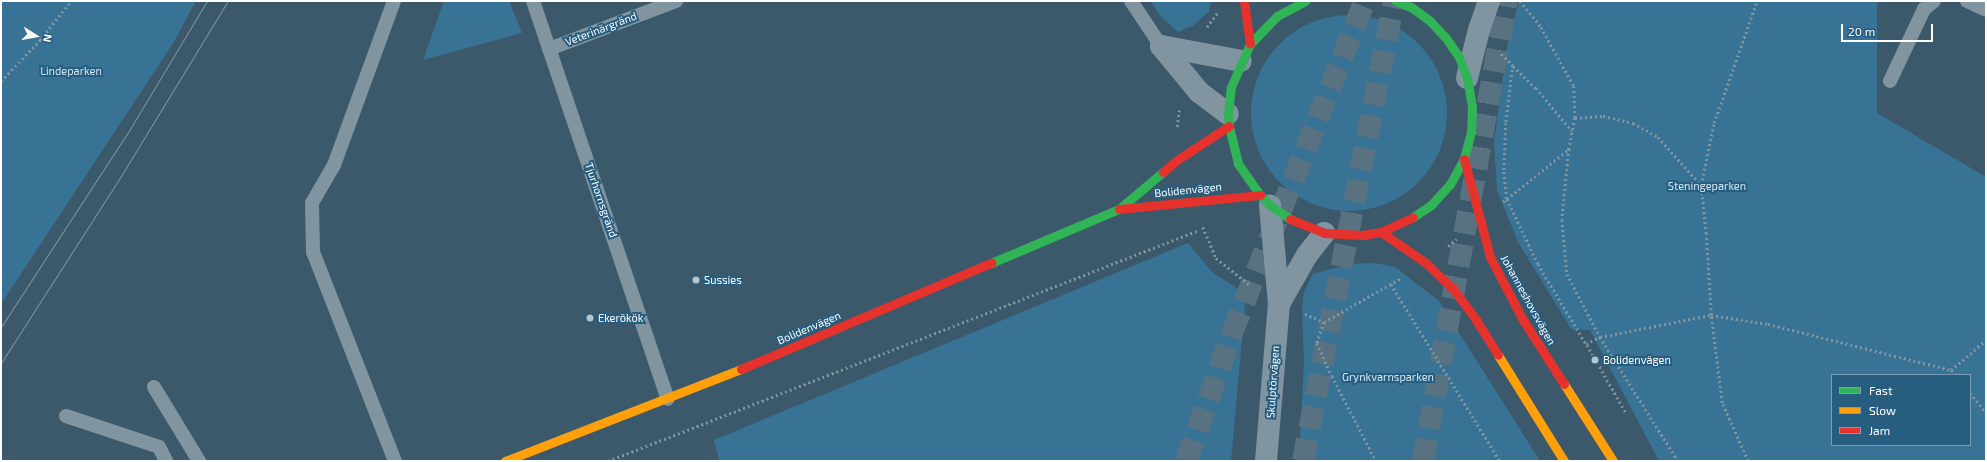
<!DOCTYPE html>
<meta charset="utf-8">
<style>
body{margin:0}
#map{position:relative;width:1987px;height:462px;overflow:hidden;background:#3b596b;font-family:"Exo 2",sans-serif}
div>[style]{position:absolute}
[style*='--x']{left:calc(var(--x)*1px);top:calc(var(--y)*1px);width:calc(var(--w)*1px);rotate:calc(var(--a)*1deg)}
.green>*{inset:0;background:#387395}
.round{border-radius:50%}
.highway-tunnel>*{height:22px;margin-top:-11px;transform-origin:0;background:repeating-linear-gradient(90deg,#587281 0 22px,transparent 0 33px)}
.path>*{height:2.5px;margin-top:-1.25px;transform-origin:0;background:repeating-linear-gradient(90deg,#8195a1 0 2px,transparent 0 5px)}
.lane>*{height:14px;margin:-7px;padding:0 7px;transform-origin:7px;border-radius:7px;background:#8195a1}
.street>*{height:22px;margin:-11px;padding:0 11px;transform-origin:11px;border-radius:11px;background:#8195a1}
.fast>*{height:9px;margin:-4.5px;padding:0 4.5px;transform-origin:4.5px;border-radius:4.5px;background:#30b455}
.slow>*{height:9px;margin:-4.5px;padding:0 4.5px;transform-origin:4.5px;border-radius:4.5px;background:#ff9f0a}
.jam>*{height:9px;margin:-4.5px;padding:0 4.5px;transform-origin:4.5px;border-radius:4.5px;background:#e5322d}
.tram>*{height:1px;margin:-0.5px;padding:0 0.5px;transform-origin:0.5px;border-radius:0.5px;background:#8195a1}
.dots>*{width:11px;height:11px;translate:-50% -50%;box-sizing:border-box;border:2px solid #275e7f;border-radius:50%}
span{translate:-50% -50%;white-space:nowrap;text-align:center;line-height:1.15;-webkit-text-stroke:4px #275e7f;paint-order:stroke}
.street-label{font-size:11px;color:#fff}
.park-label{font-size:11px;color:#d1e8f5}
.poi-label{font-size:11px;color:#fff}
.left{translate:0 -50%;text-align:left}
.frame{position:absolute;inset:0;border:2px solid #fff;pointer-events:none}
.legend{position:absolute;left:1831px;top:374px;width:140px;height:72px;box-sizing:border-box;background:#275e7f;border:1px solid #7d9eb2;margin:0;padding:5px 7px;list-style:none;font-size:12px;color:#fff}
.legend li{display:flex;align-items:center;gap:8px;height:20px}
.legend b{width:20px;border:1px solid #7d9eb2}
.north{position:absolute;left:16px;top:16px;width:40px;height:40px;-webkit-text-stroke:3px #275e7f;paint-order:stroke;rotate:101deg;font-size:11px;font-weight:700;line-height:16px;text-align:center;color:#fff}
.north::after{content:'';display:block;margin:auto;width:14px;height:18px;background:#fff;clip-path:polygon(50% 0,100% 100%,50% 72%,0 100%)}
.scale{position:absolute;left:1841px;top:24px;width:92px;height:18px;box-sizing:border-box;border:2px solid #fff;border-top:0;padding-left:5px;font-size:12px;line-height:14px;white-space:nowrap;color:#fff;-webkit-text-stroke:3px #275e7f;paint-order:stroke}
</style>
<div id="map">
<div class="green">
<i style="clip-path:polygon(1px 1px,196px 1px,174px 42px,1px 304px)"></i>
<i style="clip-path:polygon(444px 1px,509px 1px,522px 33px,423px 60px)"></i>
<i style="clip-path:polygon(1151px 1px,1211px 1px,1209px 11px,1194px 25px,1178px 32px,1160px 16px)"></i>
<i style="clip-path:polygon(evenodd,1519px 1px,1879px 1px,1877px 4px,1877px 113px,1986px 177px,1986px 461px,1659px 461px,1590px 330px,1571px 329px,1518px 242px,1497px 190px,1494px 142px,1507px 47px,1519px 1px,1832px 375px,1970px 375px,1970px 445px,1832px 445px,1832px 375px)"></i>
<i class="round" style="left:1251px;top:15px;width:196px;height:196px"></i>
<i style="clip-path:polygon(1188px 243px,1212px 272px,1246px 294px,1231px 461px,719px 461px,714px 440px)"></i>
<i style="clip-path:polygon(1374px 263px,1395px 267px,1439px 301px,1540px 461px,1299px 461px,1304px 362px,1302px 308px,1304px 292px,1313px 274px,1350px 264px)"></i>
</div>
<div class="highway-tunnel">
<i style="--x:1186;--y:461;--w:136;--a:-70.2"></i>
<i style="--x:1232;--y:333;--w:358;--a:-68.2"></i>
<i style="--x:1303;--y:461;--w:469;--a:-78.8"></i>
<i style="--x:1423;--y:461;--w:468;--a:-79.7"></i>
</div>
<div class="path">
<i style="--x:1520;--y:1;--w:33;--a:51"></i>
<i style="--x:1541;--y:27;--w:68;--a:60.8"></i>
<i style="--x:1574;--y:86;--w:32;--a:88"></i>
<i style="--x:1575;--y:118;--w:32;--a:101"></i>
<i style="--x:1569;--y:149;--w:71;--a:95.6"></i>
<i style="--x:1562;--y:220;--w:54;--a:84.7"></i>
<i style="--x:1567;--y:274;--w:71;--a:62.4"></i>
<i style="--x:1600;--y:337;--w:146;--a:57.8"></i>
<i style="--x:1207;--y:27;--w:19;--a:-54"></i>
<i style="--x:1501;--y:54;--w:16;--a:43"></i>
<i style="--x:1513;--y:65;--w:58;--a:96.9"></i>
<i style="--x:1506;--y:123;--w:49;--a:92.3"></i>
<i style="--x:1504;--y:172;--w:27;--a:84"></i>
<i style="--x:1507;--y:199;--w:72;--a:64.5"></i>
<i style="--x:1538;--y:264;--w:93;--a:59"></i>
<i style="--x:1513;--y:66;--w:32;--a:44"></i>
<i style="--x:1536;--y:88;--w:56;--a:50.1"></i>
<i style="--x:1;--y:81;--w:57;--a:-46.4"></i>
<i style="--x:40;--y:40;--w:50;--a:-51.5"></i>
<i style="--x:1575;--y:118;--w:28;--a:-4"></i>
<i style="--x:1603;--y:116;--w:31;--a:13"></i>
<i style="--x:1633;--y:123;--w:29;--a:29"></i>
<i style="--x:1658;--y:137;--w:64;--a:48.1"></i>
<i style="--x:1177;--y:127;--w:17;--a:-83"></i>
<i style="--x:1503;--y:202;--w:85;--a:-38.8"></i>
<i style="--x:1203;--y:227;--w:34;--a:67"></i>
<i style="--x:1216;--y:258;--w:43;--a:38.5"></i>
<i style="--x:1448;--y:246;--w:11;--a:-38"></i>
<i style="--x:1391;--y:284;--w:208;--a:58.4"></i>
<i style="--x:1305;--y:314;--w:21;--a:23"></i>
<i style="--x:1324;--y:322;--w:89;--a:-29.7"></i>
<i style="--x:1324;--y:322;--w:22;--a:108"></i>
<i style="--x:1317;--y:343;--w:36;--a:66"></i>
<i style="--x:1332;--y:376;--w:96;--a:62.6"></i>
<i style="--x:1951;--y:370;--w:6;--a:51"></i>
<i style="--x:1970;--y:393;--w:26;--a:51"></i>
<i style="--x:1625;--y:412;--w:78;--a:-119.8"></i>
<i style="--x:1586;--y:344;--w:16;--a:-27"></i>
<i style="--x:1600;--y:337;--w:113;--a:-11.2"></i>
<i style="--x:1711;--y:315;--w:58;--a:9"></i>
<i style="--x:1768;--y:324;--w:189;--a:14.1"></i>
<i style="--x:1951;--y:370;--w:46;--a:-40.6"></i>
<i style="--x:608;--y:461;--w:635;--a:-21.35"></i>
<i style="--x:1748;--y:461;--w:64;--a:-114.1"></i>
<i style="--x:1722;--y:403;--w:89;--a:-97.1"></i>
<i style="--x:1711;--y:315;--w:81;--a:-93.5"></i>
<i style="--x:1706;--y:234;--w:49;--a:-95.8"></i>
<i style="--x:1701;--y:185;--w:63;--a:-78.2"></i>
<i style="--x:1714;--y:123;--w:129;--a:-70.6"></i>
</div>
<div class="lane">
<i style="--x:394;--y:1;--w:175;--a:110.1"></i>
<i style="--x:334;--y:165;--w:44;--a:120.1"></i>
<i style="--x:312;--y:203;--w:49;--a:88.8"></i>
<i style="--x:313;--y:252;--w:225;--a:68.6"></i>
<i style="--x:533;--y:1;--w:420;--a:71.3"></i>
<i style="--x:1131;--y:1;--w:54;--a:56.3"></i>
<i style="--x:1967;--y:1;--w:21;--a:25"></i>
<i style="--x:549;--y:49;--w:136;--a:-20.7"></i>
<i style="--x:1890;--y:81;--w:80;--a:-64.7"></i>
<i style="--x:1924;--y:9;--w:13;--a:-39"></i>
<i style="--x:154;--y:387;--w:87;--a:58.7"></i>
<i style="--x:66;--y:416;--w:98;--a:18.4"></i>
<i style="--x:159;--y:447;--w:16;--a:63"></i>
</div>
<div class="street">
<i style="--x:1161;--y:46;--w:60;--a:50.4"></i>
<i style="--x:1199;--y:92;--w:36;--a:37"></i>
<i style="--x:1161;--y:46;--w:81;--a:10.6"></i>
<i style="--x:1467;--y:78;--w:49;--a:-76"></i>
<i style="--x:1479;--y:30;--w:31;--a:-71"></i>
<i style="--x:1279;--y:304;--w:56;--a:-60.3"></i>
<i style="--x:1307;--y:255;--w:28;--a:-52"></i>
<i style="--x:1266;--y:461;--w:158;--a:-85.3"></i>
<i style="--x:1279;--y:304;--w:99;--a:-95.2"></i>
</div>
<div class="fast">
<i style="--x:1396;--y:1;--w:16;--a:22"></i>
<i style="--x:1411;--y:7;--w:24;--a:36"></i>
<i style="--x:1430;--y:21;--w:23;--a:47"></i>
<i style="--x:1446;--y:38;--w:23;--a:56"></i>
<i style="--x:1459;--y:57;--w:22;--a:69"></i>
<i style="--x:1467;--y:78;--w:28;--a:80"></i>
<i style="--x:1472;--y:106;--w:26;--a:92"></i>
<i style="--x:1471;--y:132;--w:28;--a:105"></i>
<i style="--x:1464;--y:159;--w:29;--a:119"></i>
<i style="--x:1450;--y:184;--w:28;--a:132"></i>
<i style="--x:1431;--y:205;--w:22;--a:146"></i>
<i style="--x:1290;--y:219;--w:24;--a:-145"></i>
<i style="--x:1270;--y:205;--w:14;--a:-135"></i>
<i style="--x:1260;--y:195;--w:39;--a:-125"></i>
<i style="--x:1238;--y:163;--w:38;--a:-104"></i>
<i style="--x:1229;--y:126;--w:12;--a:-95"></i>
<i style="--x:1228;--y:114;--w:27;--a:-84"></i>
<i style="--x:1231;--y:87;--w:47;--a:-66.2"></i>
<i style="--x:1250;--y:44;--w:39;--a:-46"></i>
<i style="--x:1277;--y:16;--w:32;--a:-28"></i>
<i style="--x:991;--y:263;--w:139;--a:-22.9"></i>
<i style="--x:1119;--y:209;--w:57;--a:-40.1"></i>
</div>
<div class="slow">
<i style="--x:1498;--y:355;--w:125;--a:58.1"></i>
<i style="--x:1564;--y:384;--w:91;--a:57.5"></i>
<i style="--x:505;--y:461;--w:253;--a:-21.3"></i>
</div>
<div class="jam">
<i style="--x:1244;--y:1;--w:43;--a:82.1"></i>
<i style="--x:1464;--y:159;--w:101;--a:75.1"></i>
<i style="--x:1490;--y:257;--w:71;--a:62.4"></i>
<i style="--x:1523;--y:320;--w:76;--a:57.4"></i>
<i style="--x:1163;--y:172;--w:18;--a:-41"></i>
<i style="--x:1177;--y:160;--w:62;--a:-33.2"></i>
<i style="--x:1119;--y:209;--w:142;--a:-5.7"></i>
<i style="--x:1290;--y:219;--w:37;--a:22"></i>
<i style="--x:1324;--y:233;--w:38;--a:3"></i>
<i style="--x:1362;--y:235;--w:19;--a:-9"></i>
<i style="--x:1381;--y:232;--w:35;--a:-25"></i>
<i style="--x:1381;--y:232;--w:55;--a:34.6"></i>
<i style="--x:1426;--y:263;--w:37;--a:44"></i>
<i style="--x:1453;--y:289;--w:39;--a:53"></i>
<i style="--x:1476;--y:320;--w:41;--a:57.8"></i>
<i style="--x:741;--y:369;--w:272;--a:-23"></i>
</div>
<div class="tram">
<i style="--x:1;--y:327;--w:230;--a:-56.9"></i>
<i style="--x:127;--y:134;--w:155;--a:-59"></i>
<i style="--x:1;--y:363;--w:222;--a:-57.3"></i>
<i style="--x:121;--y:176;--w:205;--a:-58.6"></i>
</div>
<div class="dots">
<i style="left:696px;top:280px;background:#bac5cb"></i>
<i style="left:590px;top:318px;background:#bac5cb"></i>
<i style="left:1595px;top:360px;background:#bac5cb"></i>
</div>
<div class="street-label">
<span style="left:601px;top:29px;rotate:-21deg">Veterinärgränd</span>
<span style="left:1188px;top:190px;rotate:-6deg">Bolidenvägen</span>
<span style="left:601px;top:200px;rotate:71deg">Tjurhornsgränd</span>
<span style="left:1528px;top:300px;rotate:61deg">Johanneshovsvägen</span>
<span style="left:809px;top:328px;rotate:-23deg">Bolidenvägen</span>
<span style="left:1273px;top:382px;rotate:-86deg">Skulptörvägen</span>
</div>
<div class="park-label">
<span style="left:71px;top:71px">Lindeparken</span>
<span style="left:1707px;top:186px">Steningeparken</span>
<span style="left:1388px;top:377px">Grynkvarnsparken</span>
</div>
<div class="poi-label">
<span class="left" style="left:704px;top:280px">Sussies</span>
<span class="left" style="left:598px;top:318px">Ekerökök</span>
<span class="left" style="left:1603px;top:360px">Bolidenvägen</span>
</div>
<div class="frame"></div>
<ul class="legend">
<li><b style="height:5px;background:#30b455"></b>Fast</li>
<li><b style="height:5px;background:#ff9f0a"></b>Slow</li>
<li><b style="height:5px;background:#e5322d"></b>Jam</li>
</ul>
<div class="north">N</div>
<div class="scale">20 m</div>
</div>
